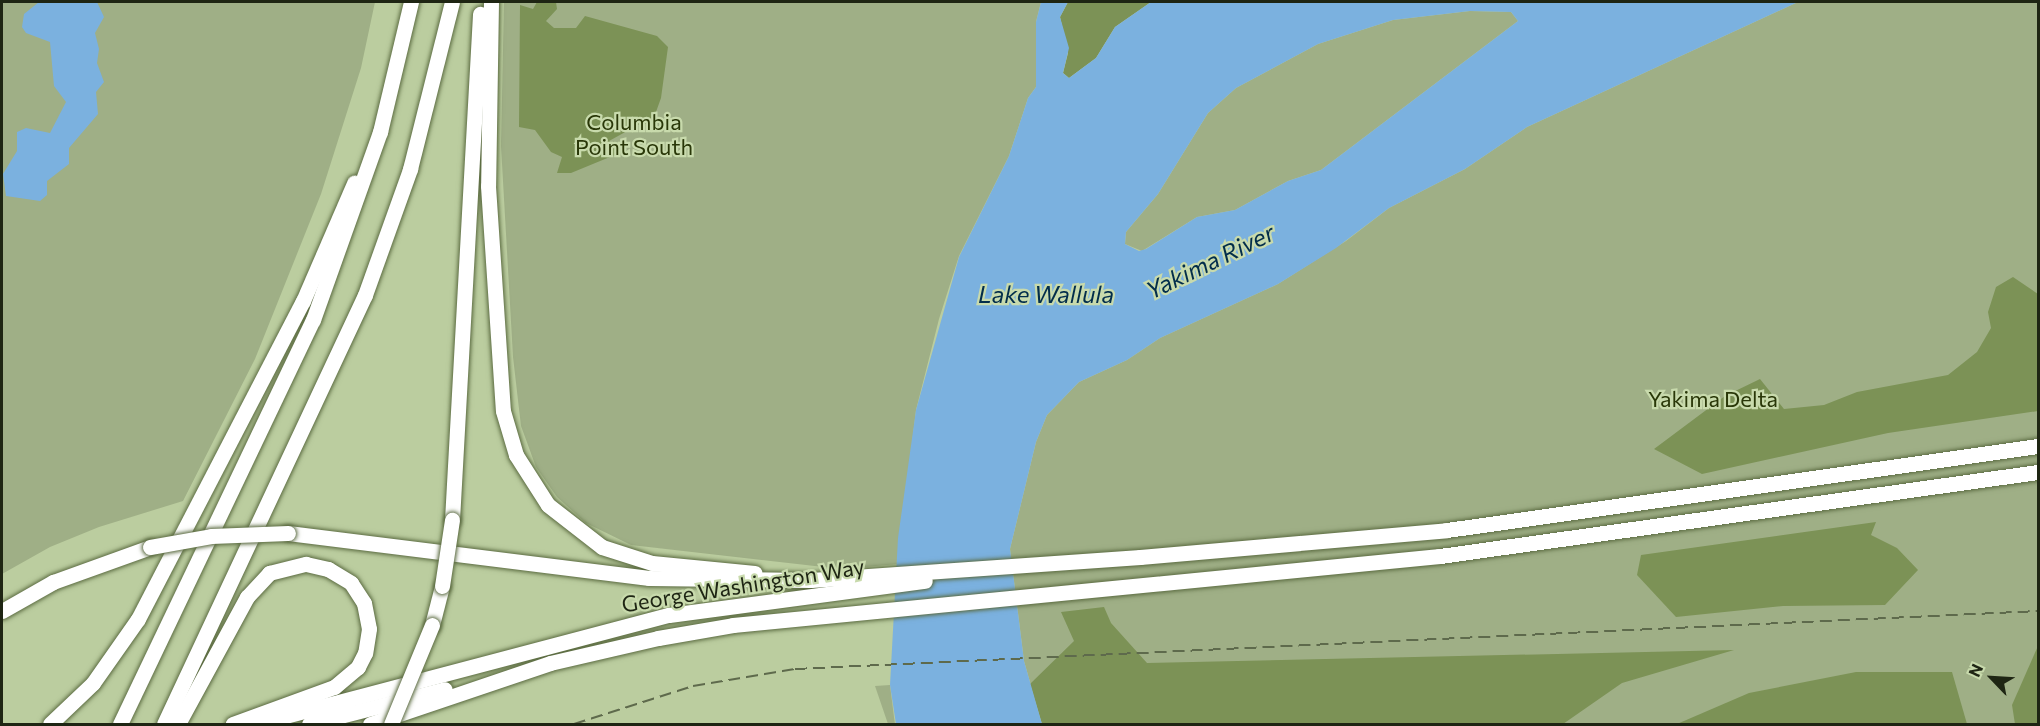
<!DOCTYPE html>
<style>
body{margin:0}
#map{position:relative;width:2040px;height:726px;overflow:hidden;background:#bbcd9f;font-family:Commissioner,sans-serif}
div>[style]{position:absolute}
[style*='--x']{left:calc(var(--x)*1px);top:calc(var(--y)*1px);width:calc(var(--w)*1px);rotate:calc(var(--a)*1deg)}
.green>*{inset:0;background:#9faf86}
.forest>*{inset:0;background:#7c9256}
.water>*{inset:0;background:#7bb1df}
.roads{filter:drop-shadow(0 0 2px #5b6b41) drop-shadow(0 0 2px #5b6b41)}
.motorway>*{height:15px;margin:-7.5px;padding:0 7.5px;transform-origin:7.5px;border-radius:7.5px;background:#fff}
.rail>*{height:2px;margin-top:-1px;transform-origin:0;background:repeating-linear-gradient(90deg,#5e6a4c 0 12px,transparent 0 18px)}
.bridges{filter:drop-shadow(0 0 2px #5b6b41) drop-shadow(0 0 2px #5b6b41)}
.motorway-bridge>*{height:15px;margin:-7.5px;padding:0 7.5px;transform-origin:7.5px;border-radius:7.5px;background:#fff}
span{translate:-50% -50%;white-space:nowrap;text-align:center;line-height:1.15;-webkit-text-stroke:4.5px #c8daac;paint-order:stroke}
.park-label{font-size:22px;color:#293708}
.street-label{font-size:22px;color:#1e2513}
.water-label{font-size:24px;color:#022d4b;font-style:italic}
.frame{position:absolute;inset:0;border:3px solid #1e2513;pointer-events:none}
.north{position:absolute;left:1962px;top:648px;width:60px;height:60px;-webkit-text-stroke:4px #c8daac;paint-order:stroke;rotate:295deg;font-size:16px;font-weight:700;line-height:24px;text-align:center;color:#1e2513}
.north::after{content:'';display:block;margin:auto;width:21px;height:27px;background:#1e2513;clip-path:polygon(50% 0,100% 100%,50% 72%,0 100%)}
</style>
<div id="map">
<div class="green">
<i style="clip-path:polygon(2px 2px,375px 2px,361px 68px,321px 194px,255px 359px,183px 501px,99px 527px,50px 547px,2px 574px)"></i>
<i style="clip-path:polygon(504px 2px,1041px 2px,1036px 22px,1036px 87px,1028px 98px,1009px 156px,959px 256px,939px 319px,916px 410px,898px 564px,841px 569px,631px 545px,586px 523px,557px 497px,536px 467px,521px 426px,513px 357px,501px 146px)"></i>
<i style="clip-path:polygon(1798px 2px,2038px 2px,2038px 724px,1042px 724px,1024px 661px,1010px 549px,1036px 442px,1047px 415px,1079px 382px,1127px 360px,1160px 338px,1278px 284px,1346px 241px,1389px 208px,1465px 169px,1527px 127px)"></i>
<i style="clip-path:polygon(1470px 11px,1511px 12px,1518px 21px,1321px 170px,1288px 181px,1235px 210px,1197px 217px,1142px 251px,1125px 244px,1126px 232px,1158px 194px,1208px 113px,1236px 88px,1318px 44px,1393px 20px)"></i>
<i style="clip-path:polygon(890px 685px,894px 717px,895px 724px,888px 724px,875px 686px)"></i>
</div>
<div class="forest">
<i style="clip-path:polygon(537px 2px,556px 2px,557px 9px,546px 21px,554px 28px,576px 28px,585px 16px,657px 36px,668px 47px,661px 98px,652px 123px,638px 125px,609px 141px,622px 152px,571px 173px,557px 173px,562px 157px,551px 152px,535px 130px,519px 127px,520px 5px,533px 9px)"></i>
<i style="clip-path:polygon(1068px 2px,1151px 2px,1115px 27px,1096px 58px,1069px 78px,1063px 73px,1068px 53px,1060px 17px)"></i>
<i style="clip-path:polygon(2013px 277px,2038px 294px,2038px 411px,1888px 433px,1702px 474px,1654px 449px,1725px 396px,1760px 379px,1784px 409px,1824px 405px,1857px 392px,1948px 375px,1977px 352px,1991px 328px,1988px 312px,1996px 287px)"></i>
<i style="clip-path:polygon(1876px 522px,1871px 535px,1897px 548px,1918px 570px,1885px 605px,1783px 606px,1676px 617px,1637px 575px,1641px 555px)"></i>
<i style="clip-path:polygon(1104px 607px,1111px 623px,1147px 663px,1734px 650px,1622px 683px,1563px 724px,1042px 724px,1030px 684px,1074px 641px,1061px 612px)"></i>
<i style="clip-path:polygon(2038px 646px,2038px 724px,2015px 724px,2012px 705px)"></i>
<i style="clip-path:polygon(1856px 672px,1952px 672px,1967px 724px,1677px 724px,1749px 693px)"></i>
</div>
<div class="water">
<i style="clip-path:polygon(39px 2px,97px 2px,104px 17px,95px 33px,99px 49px,97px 63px,104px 82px,96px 92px,98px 114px,69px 148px,69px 164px,47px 181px,47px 195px,40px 201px,6px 196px,3px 174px,17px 151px,17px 132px,26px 128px,50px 133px,66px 102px,54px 86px,50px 42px,26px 33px,22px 27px,24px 14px)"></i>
<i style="clip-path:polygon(evenodd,1041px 2px,1068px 2px,1060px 17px,1069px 48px,1063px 73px,1069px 78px,1096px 58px,1115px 27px,1151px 2px,1798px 2px,1527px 127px,1465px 169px,1389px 208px,1336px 248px,1278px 284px,1160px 338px,1127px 360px,1079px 382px,1047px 415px,1036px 442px,1010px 549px,1024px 661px,1042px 724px,896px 724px,890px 685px,898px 538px,916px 410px,959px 257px,1009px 156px,1028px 98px,1036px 87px,1036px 22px,1041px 2px,1470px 11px,1511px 12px,1518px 21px,1321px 170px,1288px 181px,1235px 210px,1197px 217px,1146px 249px,1139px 251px,1125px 244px,1126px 232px,1158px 194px,1208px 113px,1236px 88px,1318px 44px,1393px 20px,1470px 11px)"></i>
</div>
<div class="roads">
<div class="motorway">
<i style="--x:491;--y:2;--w:184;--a:90.9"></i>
<i style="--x:488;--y:186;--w:225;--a:86.2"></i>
<i style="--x:503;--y:411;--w:46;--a:73.5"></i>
<i style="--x:516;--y:455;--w:59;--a:57.4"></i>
<i style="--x:548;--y:505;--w:68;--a:37.9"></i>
<i style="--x:602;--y:547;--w:52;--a:17.7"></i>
<i style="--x:652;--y:563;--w:103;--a:5.5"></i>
<i style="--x:452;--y:520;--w:507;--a:-86.83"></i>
<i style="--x:288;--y:533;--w:364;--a:7.1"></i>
<i style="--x:649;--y:578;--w:162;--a:0.7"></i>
<i style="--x:811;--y:580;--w:330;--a:-4"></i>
<i style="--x:1140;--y:557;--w:308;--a:-5"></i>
<i style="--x:1447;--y:530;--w:597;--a:-8.09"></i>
<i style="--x:2;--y:611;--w:59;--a:-29.6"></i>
<i style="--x:53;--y:582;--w:103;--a:-19.8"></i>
<i style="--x:432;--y:625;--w:40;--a:-75.6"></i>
<i style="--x:50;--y:724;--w:59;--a:-43.6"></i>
<i style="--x:93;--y:683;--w:78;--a:-54.9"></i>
<i style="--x:138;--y:619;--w:358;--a:-62.6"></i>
<i style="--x:303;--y:301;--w:129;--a:-66.6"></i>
<i style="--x:120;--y:724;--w:448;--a:-64.5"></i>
<i style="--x:313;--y:320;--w:200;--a:-70.4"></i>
<i style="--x:380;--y:132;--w:134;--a:-76.6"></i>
<i style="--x:164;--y:724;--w:474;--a:-64.9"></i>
<i style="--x:365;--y:295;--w:134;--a:-70.3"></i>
<i style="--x:410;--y:169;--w:172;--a:-75.9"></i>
<i style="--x:178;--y:724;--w:145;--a:-61.5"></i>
<i style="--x:247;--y:597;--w:33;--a:-47"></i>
<i style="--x:269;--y:573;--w:38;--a:-14"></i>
<i style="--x:306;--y:564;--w:23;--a:13"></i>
<i style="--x:328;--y:569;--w:27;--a:31"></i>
<i style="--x:351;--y:583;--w:24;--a:57"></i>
<i style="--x:364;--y:603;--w:26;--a:79"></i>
<i style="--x:369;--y:629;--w:24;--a:99"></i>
<i style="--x:365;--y:653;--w:16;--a:117"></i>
<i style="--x:358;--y:667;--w:31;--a:140"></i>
<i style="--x:334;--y:687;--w:108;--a:159.9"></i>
<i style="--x:255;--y:724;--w:428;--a:-14.8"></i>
<i style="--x:669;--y:615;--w:258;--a:-7.6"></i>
<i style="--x:309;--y:724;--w:140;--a:-14.4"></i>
<i style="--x:370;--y:724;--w:190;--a:-18.7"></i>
<i style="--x:550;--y:663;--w:111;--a:-13"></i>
<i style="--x:658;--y:638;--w:76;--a:-9.8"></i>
<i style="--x:733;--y:625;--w:710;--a:-5.57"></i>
<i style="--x:1440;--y:556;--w:604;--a:-8"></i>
</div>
</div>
<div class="rail">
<i style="--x:574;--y:724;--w:125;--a:-17.7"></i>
<i style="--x:693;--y:686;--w:103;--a:-9.5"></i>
<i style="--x:795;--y:669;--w:1244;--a:-2.67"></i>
</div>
<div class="bridges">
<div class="motorway-bridge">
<i style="--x:150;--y:547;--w:62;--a:-10.2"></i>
<i style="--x:211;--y:536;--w:77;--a:-2.2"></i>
<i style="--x:442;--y:586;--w:67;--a:-81.4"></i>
<i style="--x:391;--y:724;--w:107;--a:-67.5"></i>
</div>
</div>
<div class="park-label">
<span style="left:634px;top:134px">Columbia<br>Point South</span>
<span style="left:1713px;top:399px">Yakima Delta</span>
</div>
<div class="street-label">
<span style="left:743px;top:585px;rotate:-9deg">George Washington Way</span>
</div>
<div class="water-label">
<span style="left:1210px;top:261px;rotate:-26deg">Yakima River</span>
<span style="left:1046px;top:294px">Lake Wallula</span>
</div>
<div class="frame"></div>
<div class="north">N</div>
</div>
